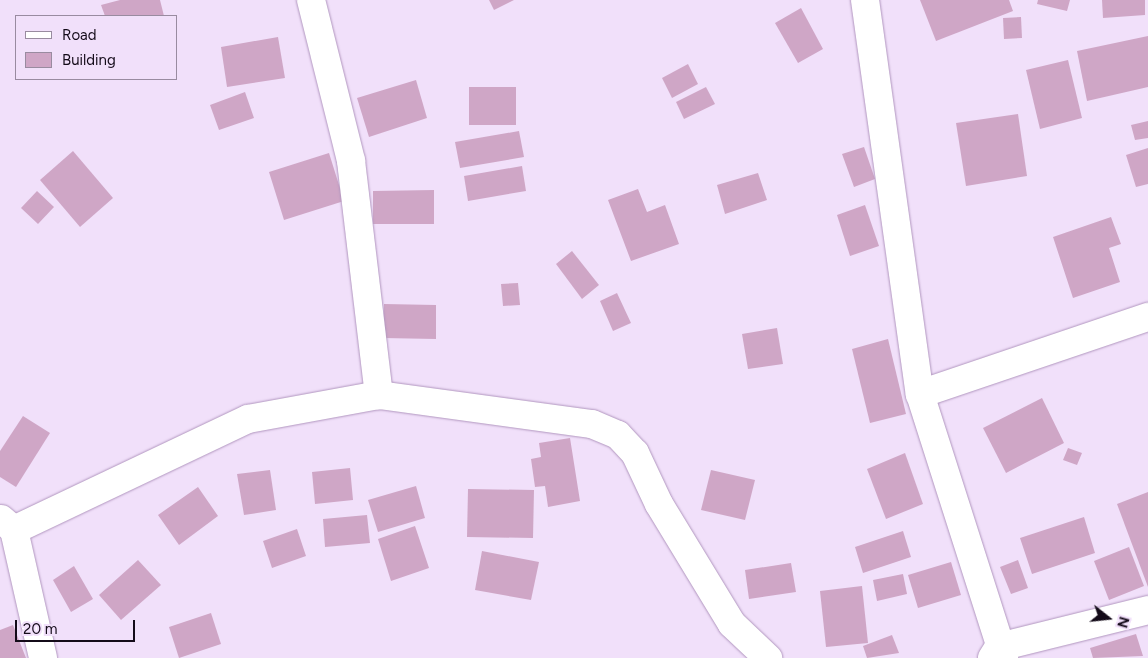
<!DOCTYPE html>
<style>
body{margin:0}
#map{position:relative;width:1148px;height:658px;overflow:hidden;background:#f1e0fa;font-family:Figtree,sans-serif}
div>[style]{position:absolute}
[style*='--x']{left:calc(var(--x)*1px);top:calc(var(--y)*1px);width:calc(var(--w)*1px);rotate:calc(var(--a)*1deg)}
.building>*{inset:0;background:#cfa6c6}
.roads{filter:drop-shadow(0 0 1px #b196bf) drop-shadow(0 0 1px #b196bf)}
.minor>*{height:28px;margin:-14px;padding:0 14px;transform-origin:14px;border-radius:14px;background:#fff}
span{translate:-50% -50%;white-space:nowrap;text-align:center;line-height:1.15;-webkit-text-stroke:4px #f1e0fa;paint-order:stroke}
.legend{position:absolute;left:15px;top:15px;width:162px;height:65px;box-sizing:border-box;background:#f1e0fa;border:1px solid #998ba0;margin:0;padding:6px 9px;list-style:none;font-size:15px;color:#140b19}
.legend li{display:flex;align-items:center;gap:10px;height:25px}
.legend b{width:25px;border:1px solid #998ba0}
.north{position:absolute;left:1083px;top:593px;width:50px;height:50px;-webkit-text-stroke:4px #f1e0fa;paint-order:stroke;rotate:106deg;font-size:14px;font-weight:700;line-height:20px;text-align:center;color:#140b19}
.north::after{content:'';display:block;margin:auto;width:18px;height:22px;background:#140b19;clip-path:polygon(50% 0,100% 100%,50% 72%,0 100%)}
.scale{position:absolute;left:15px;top:620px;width:120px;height:22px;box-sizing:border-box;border:2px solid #140b19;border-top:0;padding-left:6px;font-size:15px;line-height:18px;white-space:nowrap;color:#140b19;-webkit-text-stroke:4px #f1e0fa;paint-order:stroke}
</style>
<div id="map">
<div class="building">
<i style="clip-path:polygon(120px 0,160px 0,164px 16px,105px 16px,101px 5px)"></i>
<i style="clip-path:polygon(489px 0,514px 0,494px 10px)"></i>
<i style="clip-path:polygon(920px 0,1009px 0,1013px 11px,936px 41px)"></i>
<i style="clip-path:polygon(1038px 0,1070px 0,1067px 11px,1037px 4px)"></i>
<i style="clip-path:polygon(1102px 0,1145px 0,1145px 15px,1103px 18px)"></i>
<i style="clip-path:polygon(801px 8px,823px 49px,798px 63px,775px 23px)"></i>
<i style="clip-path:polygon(1021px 17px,1022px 38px,1004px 39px,1003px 18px)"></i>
<i style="clip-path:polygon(1148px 36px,1148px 87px,1087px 101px,1077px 51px)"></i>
<i style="clip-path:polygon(278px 37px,285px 78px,227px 87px,221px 47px)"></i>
<i style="clip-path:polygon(1068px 60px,1082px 118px,1040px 129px,1026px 70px)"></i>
<i style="clip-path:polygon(688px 64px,698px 84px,672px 98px,662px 78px)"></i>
<i style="clip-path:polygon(416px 80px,427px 118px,369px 137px,357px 98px)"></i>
<i style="clip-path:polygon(469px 87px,516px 87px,516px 125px,469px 125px)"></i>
<i style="clip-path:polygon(706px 87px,715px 104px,684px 119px,676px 102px)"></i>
<i style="clip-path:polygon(245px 92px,254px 118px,219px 130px,210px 105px)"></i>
<i style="clip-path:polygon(1018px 114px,1027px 176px,966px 186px,956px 123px)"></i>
<i style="clip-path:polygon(1148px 121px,1148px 138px,1135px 140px,1131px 125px)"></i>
<i style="clip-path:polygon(519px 131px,524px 157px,460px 168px,455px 142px)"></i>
<i style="clip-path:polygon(864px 147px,875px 179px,854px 187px,842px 154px)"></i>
<i style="clip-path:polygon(1148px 148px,1148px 184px,1136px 187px,1126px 155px)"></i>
<i style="clip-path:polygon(73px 151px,113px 198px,80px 227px,40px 180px)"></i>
<i style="clip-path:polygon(329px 153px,344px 201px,284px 220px,269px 172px)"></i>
<i style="clip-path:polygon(522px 166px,526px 191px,468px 201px,464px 176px)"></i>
<i style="clip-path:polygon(758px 173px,767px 200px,725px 214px,717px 185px)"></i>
<i style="clip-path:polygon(638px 189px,647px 212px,665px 205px,679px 244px,631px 261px,608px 200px)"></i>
<i style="clip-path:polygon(434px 190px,434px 224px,373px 224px,373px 191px)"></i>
<i style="clip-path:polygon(37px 191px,54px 207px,38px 224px,21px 208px)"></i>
<i style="clip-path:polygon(865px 205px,879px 246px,850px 256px,837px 215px)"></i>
<i style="clip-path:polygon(1111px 217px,1121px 244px,1109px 248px,1120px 282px,1073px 298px,1053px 237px)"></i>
<i style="clip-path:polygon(572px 251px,599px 285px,582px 299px,556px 264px)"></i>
<i style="clip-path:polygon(518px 283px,520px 305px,503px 306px,501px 284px)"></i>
<i style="clip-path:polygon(617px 293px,631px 323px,613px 331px,600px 301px)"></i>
<i style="clip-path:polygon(384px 304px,436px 305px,436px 339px,383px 338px)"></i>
<i style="clip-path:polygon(777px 328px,783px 364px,748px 369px,742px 334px)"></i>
<i style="clip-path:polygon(888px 339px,906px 414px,870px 423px,852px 349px)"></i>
<i style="clip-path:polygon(1042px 398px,1064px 443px,1006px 473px,983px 428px)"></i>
<i style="clip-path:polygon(23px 416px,50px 433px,16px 487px,0 477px,0 451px)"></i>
<i style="clip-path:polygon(570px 438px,580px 501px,548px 507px,545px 486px,535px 487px,531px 459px,541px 457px,539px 443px)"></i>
<i style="clip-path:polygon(1068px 448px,1082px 453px,1077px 465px,1063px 460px)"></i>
<i style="clip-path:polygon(905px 453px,923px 504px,886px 519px,867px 469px)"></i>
<i style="clip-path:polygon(350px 468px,353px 500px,315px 504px,312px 472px)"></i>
<i style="clip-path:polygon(270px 470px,276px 510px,244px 515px,237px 474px)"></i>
<i style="clip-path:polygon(711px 470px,755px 480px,745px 520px,701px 510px)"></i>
<i style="clip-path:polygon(416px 486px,425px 518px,378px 532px,368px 500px)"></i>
<i style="clip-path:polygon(198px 487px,218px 516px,179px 545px,158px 515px)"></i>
<i style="clip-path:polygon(468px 489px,534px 490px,533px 538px,467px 537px)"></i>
<i style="clip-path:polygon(1148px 492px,1148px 587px,1117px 504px)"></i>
<i style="clip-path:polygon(367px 515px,370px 543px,325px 547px,323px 519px)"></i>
<i style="clip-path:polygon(1084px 517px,1095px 553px,1032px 574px,1020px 538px)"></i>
<i style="clip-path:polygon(415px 526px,429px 568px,391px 581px,378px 539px)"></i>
<i style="clip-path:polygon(297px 529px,306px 556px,272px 568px,263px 541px)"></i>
<i style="clip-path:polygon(903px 531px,911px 557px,863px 573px,855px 547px)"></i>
<i style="clip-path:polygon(1129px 547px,1144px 586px,1109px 600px,1094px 561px)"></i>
<i style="clip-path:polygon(482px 551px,539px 562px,531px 600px,475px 590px)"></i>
<i style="clip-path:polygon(138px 560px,161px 585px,121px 620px,99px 595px)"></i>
<i style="clip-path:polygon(1018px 560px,1028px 588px,1011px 594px,1000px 567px)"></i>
<i style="clip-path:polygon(951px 562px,961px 595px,918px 608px,908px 575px)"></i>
<i style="clip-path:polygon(791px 563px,796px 592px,749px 599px,745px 570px)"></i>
<i style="clip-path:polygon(74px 566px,93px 599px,71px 612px,53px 580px)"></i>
<i style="clip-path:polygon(903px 574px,907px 594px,877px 601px,873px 580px)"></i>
<i style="clip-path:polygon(862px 586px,868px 643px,826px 647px,820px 591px)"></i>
<i style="clip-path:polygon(211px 613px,221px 644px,179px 658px,169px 627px)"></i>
<i style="clip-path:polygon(13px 625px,26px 658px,0 658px,0 630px)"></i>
<i style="clip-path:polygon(1136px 634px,1143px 656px,1093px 658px,1090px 648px)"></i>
<i style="clip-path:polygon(892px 635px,899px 653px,867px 658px,863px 646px)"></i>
</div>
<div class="roads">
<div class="minor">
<i style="--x:311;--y:0;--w:166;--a:76"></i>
<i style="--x:351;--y:161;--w:236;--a:83.2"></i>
<i style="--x:865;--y:0;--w:398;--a:82.1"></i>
<i style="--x:920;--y:394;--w:277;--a:72.3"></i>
<i style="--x:920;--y:394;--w:241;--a:-18.7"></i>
<i style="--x:1;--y:519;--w:17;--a:40"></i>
<i style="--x:14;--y:530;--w:131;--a:77.2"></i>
<i style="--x:14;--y:530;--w:259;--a:-25.4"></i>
<i style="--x:248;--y:419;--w:133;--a:-10.4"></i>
<i style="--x:379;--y:395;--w:215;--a:7.8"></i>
<i style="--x:592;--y:424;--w:28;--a:23"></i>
<i style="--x:618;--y:435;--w:25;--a:47"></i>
<i style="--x:635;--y:453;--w:56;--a:64.8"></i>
<i style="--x:659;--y:504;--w:140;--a:58.7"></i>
<i style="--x:732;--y:624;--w:50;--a:43.4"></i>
<i style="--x:992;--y:658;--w:13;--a:-58"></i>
<i style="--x:999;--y:647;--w:154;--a:-13.9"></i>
</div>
</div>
<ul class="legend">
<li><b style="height:6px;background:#fff"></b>Road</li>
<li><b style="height:14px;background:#cfa6c6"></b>Building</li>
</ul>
<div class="north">N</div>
<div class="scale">20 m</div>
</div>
